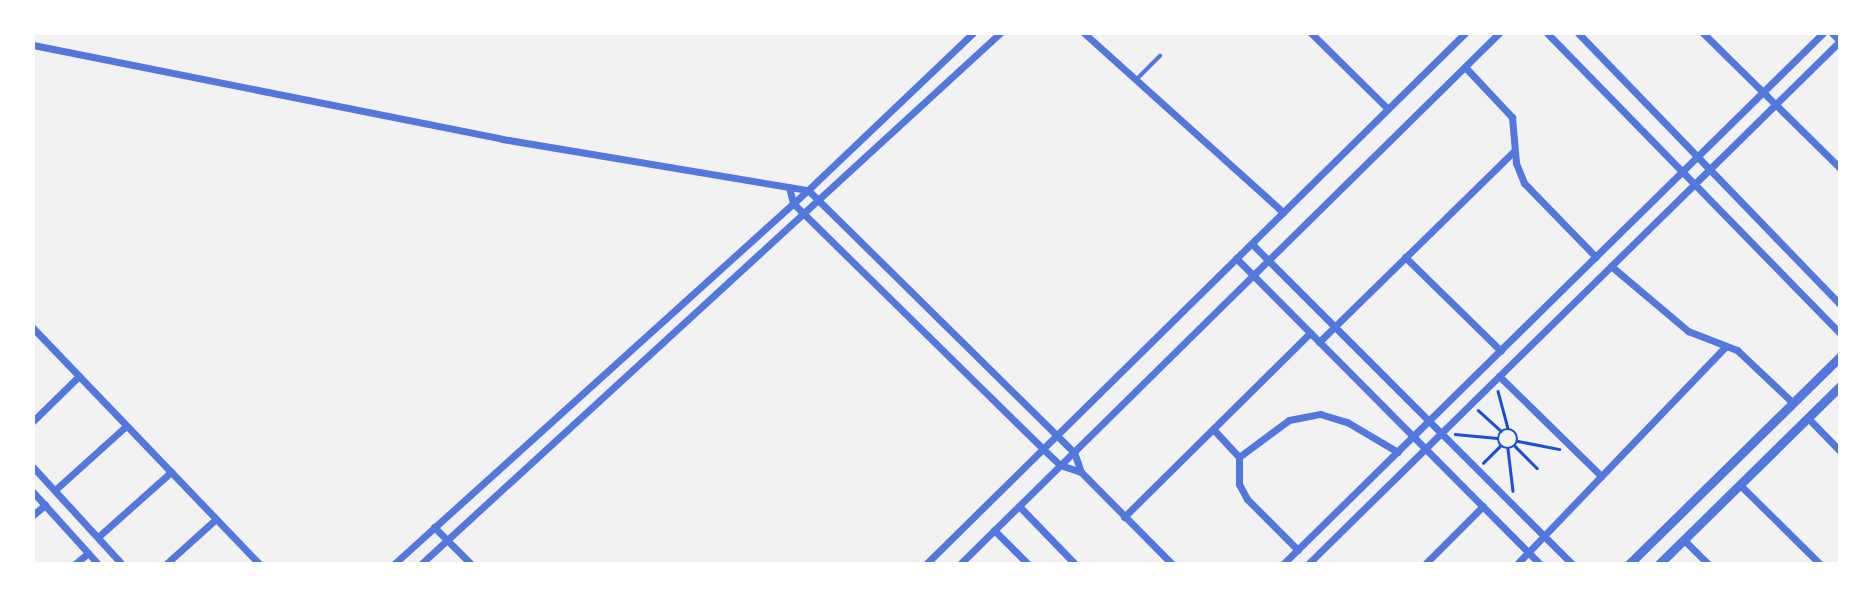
<!DOCTYPE html>
<style>
body{margin:0}
#map{position:relative;width:1873px;height:597px;overflow:hidden;background:#f2f2f2;font-family:"PT Serif",serif}
div>[style]{position:absolute}
[style*='--x']{left:calc(var(--x)*1px);top:calc(var(--y)*1px);width:calc(var(--w)*1px);rotate:calc(var(--a)*1deg)}
.path>*{height:2.5px;margin:-1.25px;padding:0 1.25px;transform-origin:1.25px;border-radius:1.25px;background:#1d4ed8}
.path>.ring{margin:-1.25px;padding:0;box-sizing:content-box;background:none;border:2.5px solid #1d4ed8;border-radius:50%}
.service>*{height:3.5px;margin:-1.75px;padding:0 1.75px;transform-origin:1.75px;border-radius:1.75px;background:#5277de}
.minor>*{height:7px;margin:-3.5px;padding:0 3.5px;transform-origin:3.5px;border-radius:3.5px;background:#5277de}
.tertiary>*{height:9px;margin:-4.5px;padding:0 4.5px;transform-origin:4.5px;border-radius:4.5px;background:#5277de}
span{translate:-50% -50%;white-space:nowrap;text-align:center;line-height:1.15;-webkit-text-stroke:5px #fff;paint-order:stroke}
.frame{position:absolute;inset:0;border:35px solid #fff;pointer-events:none}
</style>
<div id="map">
<div class="path">
<i style="--x:1498;--y:391;--w:38;--a:75"></i>
<i style="--x:1478;--y:410;--w:31;--a:42"></i>
<i class="ring" style="left:1498px;top:429px;width:17.5px;height:17.5px"></i>
<i style="--x:1455;--y:434;--w:42;--a:5.4"></i>
<i style="--x:1518;--y:441;--w:42;--a:11"></i>
<i style="--x:1515;--y:446;--w:31;--a:45"></i>
<i style="--x:1508;--y:449;--w:42;--a:83.2"></i>
<i style="--x:1483;--y:463;--w:24;--a:-45"></i>
</div>
<div class="service">
<i style="--x:1136;--y:80;--w:34;--a:-45"></i>
</div>
<div class="minor">
<i style="--x:1084;--y:33;--w:268;--a:42"></i>
<i style="--x:1311;--y:33;--w:107;--a:44.6"></i>
<i style="--x:1547;--y:33;--w:419;--a:45.7"></i>
<i style="--x:1578;--y:33;--w:377;--a:46"></i>
<i style="--x:1703;--y:33;--w:192;--a:44.6"></i>
<i style="--x:1832;--y:33;--w:11;--a:45"></i>
<i style="--x:33;--y:45;--w:478;--a:11.3"></i>
<i style="--x:502;--y:139;--w:310;--a:9.5"></i>
<i style="--x:808;--y:190;--w:373;--a:44.6"></i>
<i style="--x:1074;--y:452;--w:21;--a:71"></i>
<i style="--x:1081;--y:472;--w:129;--a:45.3"></i>
<i style="--x:1465;--y:67;--w:69;--a:46.8"></i>
<i style="--x:1512;--y:117;--w:46;--a:85"></i>
<i style="--x:1516;--y:163;--w:22;--a:68"></i>
<i style="--x:1524;--y:183;--w:103;--a:45.8"></i>
<i style="--x:789;--y:187;--w:16;--a:76"></i>
<i style="--x:793;--y:203;--w:17;--a:45"></i>
<i style="--x:805;--y:215;--w:334;--a:44.5"></i>
<i style="--x:1043;--y:449;--w:23;--a:43"></i>
<i style="--x:1060;--y:465;--w:22;--a:18"></i>
<i style="--x:1252;--y:244;--w:453;--a:45"></i>
<i style="--x:1405;--y:257;--w:134;--a:44.4"></i>
<i style="--x:1236;--y:258;--w:431;--a:45.2"></i>
<i style="--x:1611;--y:266;--w:101;--a:40.2"></i>
<i style="--x:1688;--y:331;--w:53;--a:21.2"></i>
<i style="--x:1737;--y:350;--w:77;--a:43.4"></i>
<i style="--x:33;--y:328;--w:327;--a:46.2"></i>
<i style="--x:1319;--y:342;--w:273;--a:-44.4"></i>
<i style="--x:1499;--y:376;--w:143;--a:44.4"></i>
<i style="--x:1808;--y:418;--w:46;--a:45.9"></i>
<i style="--x:33;--y:421;--w:64;--a:-44.4"></i>
<i style="--x:1213;--y:429;--w:38;--a:47"></i>
<i style="--x:1239;--y:457;--w:27;--a:90"></i>
<i style="--x:1239;--y:484;--w:17;--a:62"></i>
<i style="--x:1247;--y:499;--w:72;--a:45"></i>
<i style="--x:1239;--y:457;--w:62;--a:-36.5"></i>
<i style="--x:1289;--y:420;--w:32;--a:-11"></i>
<i style="--x:1320;--y:414;--w:28;--a:17"></i>
<i style="--x:1347;--y:422;--w:59;--a:30.5"></i>
<i style="--x:33;--y:467;--w:132;--a:47.5"></i>
<i style="--x:1740;--y:485;--w:112;--a:44.6"></i>
<i style="--x:55;--y:490;--w:96;--a:-42"></i>
<i style="--x:33;--y:492;--w:97;--a:47.9"></i>
<i style="--x:1019;--y:506;--w:81;--a:46"></i>
<i style="--x:33;--y:515;--w:16;--a:-40"></i>
<i style="--x:1124;--y:517;--w:262;--a:-44.7"></i>
<i style="--x:434;--y:527;--w:52;--a:45"></i>
<i style="--x:994;--y:530;--w:48;--a:45"></i>
<i style="--x:98;--y:537;--w:98;--a:-41.7"></i>
<i style="--x:1684;--y:540;--w:34;--a:45"></i>
<i style="--x:75;--y:564;--w:17;--a:-40"></i>
<i style="--x:166;--y:564;--w:67;--a:-42"></i>
<i style="--x:394;--y:564;--w:558;--a:-42.09"></i>
<i style="--x:808;--y:190;--w:228;--a:-43.6"></i>
<i style="--x:421;--y:564;--w:786;--a:-42.52"></i>
<i style="--x:926;--y:564;--w:757;--a:-44.57"></i>
<i style="--x:960;--y:564;--w:757;--a:-44.57"></i>
<i style="--x:1283;--y:564;--w:757;--a:-44.52"></i>
<i style="--x:1308;--y:564;--w:746;--a:-44.51"></i>
<i style="--x:1425;--y:564;--w:82;--a:-45"></i>
<i style="--x:1517;--y:564;--w:302;--a:-46.2"></i>
</div>
<div class="tertiary">
<i style="--x:1629;--y:564;--w:296;--a:-44.5"></i>
<i style="--x:1659;--y:564;--w:254;--a:-44.5"></i>
</div>
<div class="frame"></div>
</div>
